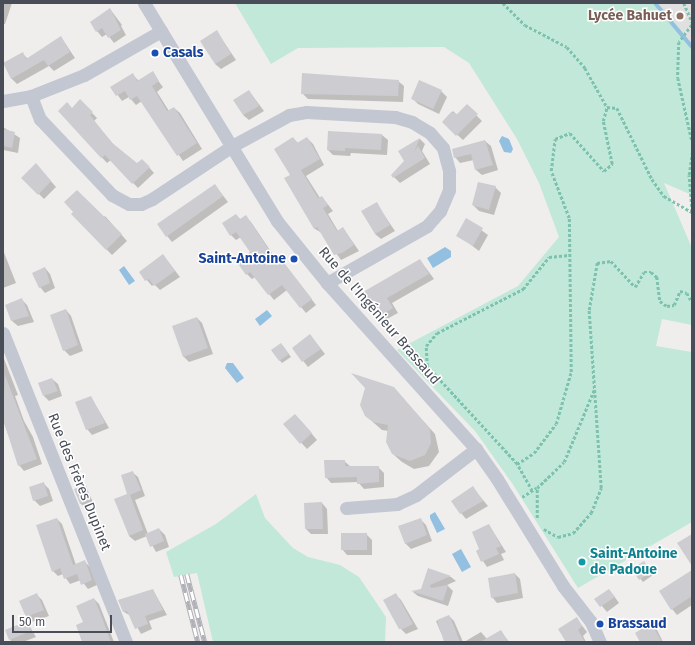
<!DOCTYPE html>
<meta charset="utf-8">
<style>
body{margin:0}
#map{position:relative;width:695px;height:645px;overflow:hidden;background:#f0eeed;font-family:"Fira Sans",sans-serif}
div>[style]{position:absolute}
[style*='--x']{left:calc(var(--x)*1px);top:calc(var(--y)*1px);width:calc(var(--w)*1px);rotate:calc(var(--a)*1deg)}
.education>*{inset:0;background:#e1dfdf}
.green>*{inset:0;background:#c1e8d8}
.water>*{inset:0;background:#93c0e0}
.shadow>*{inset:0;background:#0003}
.stream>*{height:4px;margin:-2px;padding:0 2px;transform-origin:2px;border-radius:2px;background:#93c0e0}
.building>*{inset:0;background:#ccccd1}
.path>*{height:2.5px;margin-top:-1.25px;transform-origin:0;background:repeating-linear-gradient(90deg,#7dc2af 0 3px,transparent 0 5px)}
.street>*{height:13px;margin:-6.5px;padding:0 6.5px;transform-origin:6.5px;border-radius:6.5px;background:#c2c7d1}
.rail>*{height:4.5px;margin-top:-2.25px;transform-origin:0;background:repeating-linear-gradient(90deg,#fff 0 9px,#b0b1b7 0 18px);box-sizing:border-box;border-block:1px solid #b0b1b7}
.dots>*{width:11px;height:11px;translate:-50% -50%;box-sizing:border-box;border:2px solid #fff;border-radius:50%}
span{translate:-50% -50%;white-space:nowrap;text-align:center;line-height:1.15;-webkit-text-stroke:3px #fff;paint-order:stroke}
.education-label{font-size:14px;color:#785e54;font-weight:700}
.right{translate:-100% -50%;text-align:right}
.transit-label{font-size:14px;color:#164399;font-weight:700}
.left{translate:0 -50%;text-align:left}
.street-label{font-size:14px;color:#484d58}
.culture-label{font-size:14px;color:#0d838f;font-weight:700}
.frame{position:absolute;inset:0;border:4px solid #484d58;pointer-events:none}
.scale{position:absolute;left:12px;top:615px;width:100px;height:18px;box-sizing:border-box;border:2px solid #484d58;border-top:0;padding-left:5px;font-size:12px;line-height:14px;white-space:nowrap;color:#484d58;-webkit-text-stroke:3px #fff;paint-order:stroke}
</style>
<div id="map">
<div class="education">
<i style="clip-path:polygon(656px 3px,692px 3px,692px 45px,681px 29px)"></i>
</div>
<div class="green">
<i style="clip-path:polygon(235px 3px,656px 3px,681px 29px,692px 45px,692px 195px,664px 183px,692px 248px,692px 325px,662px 319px,656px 346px,692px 352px,692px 522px,578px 588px,512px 483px,475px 431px,397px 350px,518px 286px,559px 237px,539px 183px,517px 139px,469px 63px,444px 47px,298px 48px,271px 64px)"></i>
<i style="clip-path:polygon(256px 494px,265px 518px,293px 548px,308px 557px,340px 565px,359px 577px,386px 617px,385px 642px,213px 642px,197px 573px,174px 577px,166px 552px,216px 524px)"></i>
</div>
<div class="water">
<i style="clip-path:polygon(502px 136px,509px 139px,513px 149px,511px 153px,504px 152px,499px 141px)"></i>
<i style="clip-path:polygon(445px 247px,451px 251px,451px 257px,433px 268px,427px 258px)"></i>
<i style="clip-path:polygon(124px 266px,135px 281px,129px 285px,119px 270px)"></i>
<i style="clip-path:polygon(267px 310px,272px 316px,260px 326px,255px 319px)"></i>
<i style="clip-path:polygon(227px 363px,233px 363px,244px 378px,237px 383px,225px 368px)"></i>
<i style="clip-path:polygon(435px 512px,445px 529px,437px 533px,430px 518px,430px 515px)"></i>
<i style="clip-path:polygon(461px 549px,471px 567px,462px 572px,452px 554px)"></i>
</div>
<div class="shadow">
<i style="clip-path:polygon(3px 3px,12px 3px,5px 24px,3px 24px)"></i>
<i style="clip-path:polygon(110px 9px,122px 25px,121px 26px,126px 35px,114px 43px,107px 34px,102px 37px,97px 31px)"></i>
<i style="clip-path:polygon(217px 32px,236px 60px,221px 69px,215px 64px)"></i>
<i style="clip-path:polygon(61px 37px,75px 58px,54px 71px,49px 66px,17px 84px,11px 78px,22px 53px,28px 59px)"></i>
<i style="clip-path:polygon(152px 73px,163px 87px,157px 92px,169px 111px,174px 108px,180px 113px,202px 149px,183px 161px,142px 101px,136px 105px,129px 97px,122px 101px,112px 87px,132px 74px,139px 81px)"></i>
<i style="clip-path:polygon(398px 81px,404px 86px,403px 102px,308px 99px,302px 93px)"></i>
<i style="clip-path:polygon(249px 91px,264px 111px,249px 120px,243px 115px)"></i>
<i style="clip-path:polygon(441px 91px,447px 97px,439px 114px,418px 104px,412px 98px)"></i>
<i style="clip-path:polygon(80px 101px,97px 118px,94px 121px,114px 145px,137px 164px,147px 165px,154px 173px,138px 188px,111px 160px,107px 163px,59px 111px,72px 109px)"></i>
<i style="clip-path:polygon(467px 106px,482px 121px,463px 140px,443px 122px,453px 111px,457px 115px)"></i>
<i style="clip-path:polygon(3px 127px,20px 138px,18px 153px,3px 150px)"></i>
<i style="clip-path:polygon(329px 132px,382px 135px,388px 140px,387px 155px,351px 153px,350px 156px,333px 155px,328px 150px)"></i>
<i style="clip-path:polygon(293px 138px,298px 143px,307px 138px,313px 144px,324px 165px,306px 176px,320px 198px,322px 197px,333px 211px,328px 214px,338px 231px,343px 228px,359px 251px,341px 260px,322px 233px,315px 229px,286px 179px,291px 175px)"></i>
<i style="clip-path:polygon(420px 139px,425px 144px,422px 151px,430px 164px,400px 183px,394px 177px,406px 161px,400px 152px)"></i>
<i style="clip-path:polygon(485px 141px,491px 146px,498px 170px,482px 175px,476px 170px,474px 160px,460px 163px,455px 157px)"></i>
<i style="clip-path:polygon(36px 164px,56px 187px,44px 199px,23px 178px)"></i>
<i style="clip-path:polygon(215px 185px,228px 202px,172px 242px,167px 236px)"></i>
<i style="clip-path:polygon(495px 187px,501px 193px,494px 215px,479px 211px,473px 205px)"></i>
<i style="clip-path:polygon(376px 203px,395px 231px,381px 239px,375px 234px)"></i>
<i style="clip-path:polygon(72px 214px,103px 218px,105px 216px,127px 241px,112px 255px)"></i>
<i style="clip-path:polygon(236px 215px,241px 220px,245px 217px,251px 222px,278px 262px,286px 266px,316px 305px,306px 313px,287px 290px,274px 300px,255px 277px,252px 279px,247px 274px,251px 252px,241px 237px,236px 240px,231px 235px)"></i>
<i style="clip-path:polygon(467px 220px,488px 235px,479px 251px,458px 235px)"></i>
<i style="clip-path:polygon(3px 250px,16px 283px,3px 288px)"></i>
<i style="clip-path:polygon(163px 255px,180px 277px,160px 290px,154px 284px,152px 286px,140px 272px)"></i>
<i style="clip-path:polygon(420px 260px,434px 279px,392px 303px,398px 313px,385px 320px,365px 292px)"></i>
<i style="clip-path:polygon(45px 268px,50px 274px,55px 288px,45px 293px,40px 287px)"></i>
<i style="clip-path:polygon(21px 299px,27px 305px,34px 322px,18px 326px,12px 321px)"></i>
<i style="clip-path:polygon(66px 310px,71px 316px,83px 351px,70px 356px,64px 350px)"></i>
<i style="clip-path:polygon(197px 318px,202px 323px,213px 354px,189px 362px,183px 356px)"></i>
<i style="clip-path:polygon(310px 335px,325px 354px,308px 367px,293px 348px)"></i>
<i style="clip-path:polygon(283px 346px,291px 357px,282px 363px,272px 351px)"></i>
<i style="clip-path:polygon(3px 356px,18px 395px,15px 396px,24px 421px,33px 437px,42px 464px,24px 471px,19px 465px,3px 420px)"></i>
<i style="clip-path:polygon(52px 379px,58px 384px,62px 396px,49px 401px,44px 396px)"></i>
<i style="clip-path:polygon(400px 395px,435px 434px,439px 452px,429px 466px,414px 469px,402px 462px,393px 454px,389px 431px,382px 430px,366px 416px)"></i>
<i style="clip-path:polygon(91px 397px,109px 428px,92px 435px,87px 429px)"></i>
<i style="clip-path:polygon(301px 421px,317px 440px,307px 449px,284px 424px)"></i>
<i style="clip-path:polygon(344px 461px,350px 466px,378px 467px,384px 473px,384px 487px,364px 489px,358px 482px,331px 483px,326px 477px)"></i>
<i style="clip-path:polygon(132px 472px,138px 477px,145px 496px,135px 500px,148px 534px,159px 529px,165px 535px,169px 547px,156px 552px,147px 536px,135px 541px,129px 536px,128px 495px)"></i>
<i style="clip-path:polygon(43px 483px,49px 489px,53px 501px,40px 506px,34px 500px)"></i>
<i style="clip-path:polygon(85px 486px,93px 502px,83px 506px,80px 503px)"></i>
<i style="clip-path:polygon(473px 488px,488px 506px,466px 519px,461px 513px)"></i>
<i style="clip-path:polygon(322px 503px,327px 509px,328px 534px,311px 534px,306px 529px)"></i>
<i style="clip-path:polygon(57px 519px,62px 524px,76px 565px,84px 561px,90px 567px,97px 585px,88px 589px,81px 580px,70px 584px,63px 574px,58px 576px,53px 571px)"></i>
<i style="clip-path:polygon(420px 519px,426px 525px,432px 541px,411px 549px,405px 543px)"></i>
<i style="clip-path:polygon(489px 525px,506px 552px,501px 554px,504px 560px,487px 567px,477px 552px,481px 550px)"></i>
<i style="clip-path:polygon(366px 534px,372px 540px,372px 555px,347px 555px,342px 549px)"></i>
<i style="clip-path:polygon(646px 565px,653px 575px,643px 582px,633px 569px)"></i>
<i style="clip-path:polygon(429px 570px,451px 577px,456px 581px,447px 585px,453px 591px,448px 606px,418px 596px,413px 592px,422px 590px)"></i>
<i style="clip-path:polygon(692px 571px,692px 605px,677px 615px,672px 609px)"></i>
<i style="clip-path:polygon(515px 574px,520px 579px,523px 598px,497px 603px,492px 597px)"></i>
<i style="clip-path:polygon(153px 590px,167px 615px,149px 621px,152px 629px,141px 634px,131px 616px,124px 612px,119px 600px)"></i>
<i style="clip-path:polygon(395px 594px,401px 600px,418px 629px,406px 634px,400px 628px)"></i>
<i style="clip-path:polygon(37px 595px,42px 600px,49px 616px,32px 622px,26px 617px)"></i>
<i style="clip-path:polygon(614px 596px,619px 603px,607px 612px,596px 599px)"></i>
<i style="clip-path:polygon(94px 599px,99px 604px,114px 642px,84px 642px,84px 622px)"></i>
<i style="clip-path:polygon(449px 616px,454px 621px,463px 642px,451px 642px,441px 633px,436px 621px)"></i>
<i style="clip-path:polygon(577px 619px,587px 632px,583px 636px,586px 642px,567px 642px)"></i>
<i style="clip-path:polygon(27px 622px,36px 637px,23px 642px,12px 642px,10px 640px)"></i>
<i style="clip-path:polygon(651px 625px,657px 630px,663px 642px,641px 642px)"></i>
<i style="clip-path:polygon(501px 631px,509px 642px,464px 642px,481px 632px,487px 639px)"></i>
</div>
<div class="stream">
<i style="--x:655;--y:3;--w:57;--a:49.9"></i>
</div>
<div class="building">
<i style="clip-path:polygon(110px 8px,121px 30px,108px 38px,102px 28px,96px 32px,90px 22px)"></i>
<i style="clip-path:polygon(217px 30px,231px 54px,215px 64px,200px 41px)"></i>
<i style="clip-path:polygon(61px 36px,70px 52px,48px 66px,44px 60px,11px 79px,3px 63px,23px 52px,26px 59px)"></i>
<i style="clip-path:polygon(153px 71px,159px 81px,152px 86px,167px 111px,174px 107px,197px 143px,177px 156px,137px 96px,130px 100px,125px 91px,116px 96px,110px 87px,133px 73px,137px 81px)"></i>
<i style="clip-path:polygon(302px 73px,399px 80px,398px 96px,301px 94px)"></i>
<i style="clip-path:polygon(419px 80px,442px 90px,433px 109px,411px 99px)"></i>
<i style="clip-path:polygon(249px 90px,259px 106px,243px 115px,233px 100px)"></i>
<i style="clip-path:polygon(80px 99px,93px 112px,90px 115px,111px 142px,137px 163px,142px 159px,150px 167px,132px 184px,105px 155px,101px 158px,58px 111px,67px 102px,72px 108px)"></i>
<i style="clip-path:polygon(467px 104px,478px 114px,456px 136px,442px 122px,451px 112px,457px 114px)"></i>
<i style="clip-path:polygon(3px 129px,15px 132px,12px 148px,3px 146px)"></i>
<i style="clip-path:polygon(328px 131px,382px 134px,381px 150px,345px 148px,345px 151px,327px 150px)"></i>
<i style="clip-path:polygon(293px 137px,297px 143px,307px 137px,320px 159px,301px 170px,318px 198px,322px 196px,328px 205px,323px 208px,337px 231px,343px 227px,354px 245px,342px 253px,334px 255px,317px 227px,314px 229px,284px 178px,290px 175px,274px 149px)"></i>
<i style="clip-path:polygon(420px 138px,414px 152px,418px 146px,425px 158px,393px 178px,391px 175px,404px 161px,398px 151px)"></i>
<i style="clip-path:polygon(485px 140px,493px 165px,475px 170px,471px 154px,454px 158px,452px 149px)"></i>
<i style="clip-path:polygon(36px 163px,51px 181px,38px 195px,21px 178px)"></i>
<i style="clip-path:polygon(478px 182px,496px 186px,489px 210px,472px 205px)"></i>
<i style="clip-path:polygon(215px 184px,223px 196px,166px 237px,157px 224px)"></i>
<i style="clip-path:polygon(77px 190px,122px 234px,106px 250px,71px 214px,73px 212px,64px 202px)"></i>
<i style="clip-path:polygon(377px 202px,390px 225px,375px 234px,361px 211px)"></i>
<i style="clip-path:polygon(236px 214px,240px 219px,246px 215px,277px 262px,281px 259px,312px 299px,300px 308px,282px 285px,268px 295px,250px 272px,246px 275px,236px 261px,250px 252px,236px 232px,230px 236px,222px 223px)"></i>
<i style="clip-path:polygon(466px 218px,483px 228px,473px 246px,456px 236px)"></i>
<i style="clip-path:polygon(163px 254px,175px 271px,154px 286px,149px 279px,145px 281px,139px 272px)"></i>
<i style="clip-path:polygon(420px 259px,429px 274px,387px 298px,393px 308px,380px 316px,363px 292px)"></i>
<i style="clip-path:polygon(45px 267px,50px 283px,39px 288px,32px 273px)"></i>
<i style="clip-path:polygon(22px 298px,29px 316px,11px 321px,5px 305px)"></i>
<i style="clip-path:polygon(66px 309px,78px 345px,63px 351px,50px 315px)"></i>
<i style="clip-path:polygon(197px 317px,208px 348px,183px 357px,172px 326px)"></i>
<i style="clip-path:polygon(310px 334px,321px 349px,302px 362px,292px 348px)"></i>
<i style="clip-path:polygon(281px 343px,289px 354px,279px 361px,271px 350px)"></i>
<i style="clip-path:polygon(351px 373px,394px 387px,430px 429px,431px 443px,425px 455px,410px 461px,392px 454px,386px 442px,388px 425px,373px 422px,365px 416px,360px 405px,365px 388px)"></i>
<i style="clip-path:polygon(5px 375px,37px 459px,18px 466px,3px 419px)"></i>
<i style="clip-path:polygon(52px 378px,58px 391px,43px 396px,38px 383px)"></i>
<i style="clip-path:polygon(91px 396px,105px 423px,86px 430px,75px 402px)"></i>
<i style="clip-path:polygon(295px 414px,312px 433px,300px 444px,283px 424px)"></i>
<i style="clip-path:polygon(324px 460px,345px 460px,345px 466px,379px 466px,379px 482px,357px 484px,357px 477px,325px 478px)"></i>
<i style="clip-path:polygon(133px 471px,141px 490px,130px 495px,143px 530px,129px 536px,114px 499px,127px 494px,121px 475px)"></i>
<i style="clip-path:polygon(44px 482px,48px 496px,33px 501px,29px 487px)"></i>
<i style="clip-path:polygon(86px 485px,91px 499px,80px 504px,74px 489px)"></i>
<i style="clip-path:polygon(473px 486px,483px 501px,460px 514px,451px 501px)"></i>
<i style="clip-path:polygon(322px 502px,323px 529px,305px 529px,304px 503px)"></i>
<i style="clip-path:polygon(57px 518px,73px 565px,85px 560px,92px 580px,81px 585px,77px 574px,64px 579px,60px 568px,52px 572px,36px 525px)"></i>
<i style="clip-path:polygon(421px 518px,427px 535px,405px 544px,398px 526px)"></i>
<i style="clip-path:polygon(489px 524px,501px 546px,496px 548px,499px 554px,481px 562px,476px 551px,479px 549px,472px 532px)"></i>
<i style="clip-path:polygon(159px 528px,164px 541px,150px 547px,145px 534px)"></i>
<i style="clip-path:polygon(341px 533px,367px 533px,367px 550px,341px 550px)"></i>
<i style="clip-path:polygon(692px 534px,692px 566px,677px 543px)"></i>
<i style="clip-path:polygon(644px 561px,651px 572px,639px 580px,632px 569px)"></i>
<i style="clip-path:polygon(428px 568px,451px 576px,430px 585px,431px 588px,448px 585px,443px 601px,411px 591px,421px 589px)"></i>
<i style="clip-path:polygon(692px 570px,692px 596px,671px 610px,659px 591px)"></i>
<i style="clip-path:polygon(515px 573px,518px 593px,491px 598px,488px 578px)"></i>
<i style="clip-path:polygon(153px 589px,163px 610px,145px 616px,148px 624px,135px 629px,127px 611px,123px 612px,118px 600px)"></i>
<i style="clip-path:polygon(609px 589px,615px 597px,600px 607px,594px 599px)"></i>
<i style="clip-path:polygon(37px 593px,44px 610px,26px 617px,19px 601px)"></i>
<i style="clip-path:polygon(396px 593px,413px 624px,403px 629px,399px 629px,383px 600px)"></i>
<i style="clip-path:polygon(94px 598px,101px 615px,111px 642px,82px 642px,76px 625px,83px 622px,76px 606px)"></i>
<i style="clip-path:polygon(449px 615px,453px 624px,460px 642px,444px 642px,437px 620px)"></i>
<i style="clip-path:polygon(577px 617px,582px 626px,578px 630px,585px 642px,566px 642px,558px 629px)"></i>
<i style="clip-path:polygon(27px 621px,31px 631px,9px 640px,5px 630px)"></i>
<i style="clip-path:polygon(651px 623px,662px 642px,640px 642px,635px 633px)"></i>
<i style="clip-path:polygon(501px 630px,508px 642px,480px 642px)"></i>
</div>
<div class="path">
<i style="--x:503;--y:3;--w:31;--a:45"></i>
<i style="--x:525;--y:25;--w:47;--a:27.6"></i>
<i style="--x:567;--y:47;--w:28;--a:49"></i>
<i style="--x:585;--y:68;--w:45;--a:60.6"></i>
<i style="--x:684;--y:3;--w:21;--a:67"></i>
<i style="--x:692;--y:25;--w:21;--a:127"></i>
<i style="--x:679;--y:42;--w:36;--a:92"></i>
<i style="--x:678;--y:78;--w:65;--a:77.5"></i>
<i style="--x:692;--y:212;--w:37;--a:-95"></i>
<i style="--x:689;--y:175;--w:22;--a:-82"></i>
<i style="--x:517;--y:464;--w:133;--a:-132.6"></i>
<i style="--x:427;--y:366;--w:20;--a:-93"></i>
<i style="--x:426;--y:346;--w:17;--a:-50"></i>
<i style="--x:437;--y:333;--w:97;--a:-27.1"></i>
<i style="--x:523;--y:289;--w:41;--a:-50.9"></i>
<i style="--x:549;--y:257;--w:20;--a:-6"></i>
<i style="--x:532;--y:491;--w:31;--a:-119"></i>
<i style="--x:517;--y:464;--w:20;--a:-33"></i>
<i style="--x:534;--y:453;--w:36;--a:-53"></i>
<i style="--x:556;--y:424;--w:54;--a:-73.9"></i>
<i style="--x:571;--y:372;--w:154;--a:-90.7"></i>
<i style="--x:569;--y:218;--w:50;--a:-111"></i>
<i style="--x:551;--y:171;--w:32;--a:-83"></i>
<i style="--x:555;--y:139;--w:16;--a:-22"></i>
<i style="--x:570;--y:133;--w:51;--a:48.2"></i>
<i style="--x:604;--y:171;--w:11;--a:-41"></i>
<i style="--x:612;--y:164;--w:44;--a:-101.8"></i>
<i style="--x:603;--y:121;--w:15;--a:-74"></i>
<i style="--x:607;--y:107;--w:10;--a:6"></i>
<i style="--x:617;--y:108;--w:79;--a:63.8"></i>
<i style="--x:652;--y:179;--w:21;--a:55"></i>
<i style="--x:664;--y:196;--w:32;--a:30"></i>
<i style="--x:522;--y:497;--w:17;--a:-33"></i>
<i style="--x:537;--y:518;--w:30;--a:-90"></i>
<i style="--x:537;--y:488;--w:37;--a:-44"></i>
<i style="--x:564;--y:462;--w:78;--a:-67.4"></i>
<i style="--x:544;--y:529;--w:16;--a:30"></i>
<i style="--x:558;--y:537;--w:16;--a:-15"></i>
<i style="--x:573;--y:533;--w:27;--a:-48"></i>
<i style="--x:591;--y:513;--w:27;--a:-68"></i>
<i style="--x:601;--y:488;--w:178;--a:-93.9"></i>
<i style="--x:589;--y:310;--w:48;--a:-80.3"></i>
<i style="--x:597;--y:263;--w:14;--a:-8"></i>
<i style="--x:611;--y:261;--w:35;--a:47"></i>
<i style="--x:635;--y:287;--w:17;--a:-59"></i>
<i style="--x:644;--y:272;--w:7;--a:0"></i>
<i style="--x:651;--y:272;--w:8;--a:40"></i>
<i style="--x:657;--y:277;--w:24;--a:83"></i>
<i style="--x:660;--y:301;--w:9;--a:36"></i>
<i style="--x:667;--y:306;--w:7;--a:-8"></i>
<i style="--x:674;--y:305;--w:15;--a:-67"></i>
<i style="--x:680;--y:291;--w:7;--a:16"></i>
<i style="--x:687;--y:293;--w:10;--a:61"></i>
</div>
<div class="street">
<i style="--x:144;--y:3;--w:255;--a:58.6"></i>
<i style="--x:277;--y:221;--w:80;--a:51.1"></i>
<i style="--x:327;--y:283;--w:223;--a:48.1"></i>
<i style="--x:476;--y:449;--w:37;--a:55"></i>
<i style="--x:497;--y:479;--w:126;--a:58.3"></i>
<i style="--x:563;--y:586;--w:46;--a:52.1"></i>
<i style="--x:591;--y:622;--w:22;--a:66"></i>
<i style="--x:31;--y:96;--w:25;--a:69"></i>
<i style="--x:40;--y:119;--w:105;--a:46.5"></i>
<i style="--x:112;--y:195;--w:19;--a:28"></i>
<i style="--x:129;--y:204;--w:12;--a:0"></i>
<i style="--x:141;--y:204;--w:12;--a:-24"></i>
<i style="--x:152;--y:199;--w:96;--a:-33.5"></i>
<i style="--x:232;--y:146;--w:65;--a:-28.5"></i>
<i style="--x:289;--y:115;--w:17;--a:-10"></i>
<i style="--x:306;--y:112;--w:89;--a:3.2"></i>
<i style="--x:395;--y:117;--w:18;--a:16"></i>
<i style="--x:412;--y:122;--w:21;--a:31"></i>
<i style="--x:430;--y:133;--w:20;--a:49"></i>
<i style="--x:443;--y:148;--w:24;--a:75"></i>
<i style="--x:449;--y:171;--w:19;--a:90"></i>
<i style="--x:449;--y:190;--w:23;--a:113"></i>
<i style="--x:440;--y:211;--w:20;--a:131"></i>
<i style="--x:427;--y:226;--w:115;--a:150.3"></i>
<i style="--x:3;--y:101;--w:28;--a:-10"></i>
<i style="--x:31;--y:96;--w:57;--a:-21.6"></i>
<i style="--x:84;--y:75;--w:89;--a:-29.7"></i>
<i style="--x:3;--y:333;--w:333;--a:68.3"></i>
<i style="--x:346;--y:508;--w:51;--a:-4.5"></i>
<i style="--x:397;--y:504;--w:21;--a:-25"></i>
<i style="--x:416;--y:495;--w:76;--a:-37.5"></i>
</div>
<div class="rail">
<i style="--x:187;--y:574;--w:70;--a:75.2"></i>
<i style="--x:181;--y:575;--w:69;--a:75.8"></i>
</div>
<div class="dots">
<i style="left:680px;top:16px;background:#8d6e63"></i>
<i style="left:155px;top:53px;background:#1a4fb4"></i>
<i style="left:294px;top:259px;background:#1a4fb4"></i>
<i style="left:582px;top:562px;background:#0f9aa8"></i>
<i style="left:600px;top:624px;background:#1a4fb4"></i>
</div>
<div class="education-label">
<span class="right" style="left:672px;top:16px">Lycée Bahuet</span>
</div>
<div class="transit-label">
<span class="left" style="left:163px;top:53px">Casals</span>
<span class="right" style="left:286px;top:259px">Saint-Antoine</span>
<span class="left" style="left:608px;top:624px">Brassaud</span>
</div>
<div class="street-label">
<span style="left:379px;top:316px;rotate:49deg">Rue de l'Ingénieur Brassaud</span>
<span style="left:79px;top:482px;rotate:68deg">Rue des Frères Dupinet</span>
</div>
<div class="culture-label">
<span class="left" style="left:590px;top:562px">Saint-Antoine<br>de Padoue</span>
</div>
<div class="frame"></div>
<div class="scale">50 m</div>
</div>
